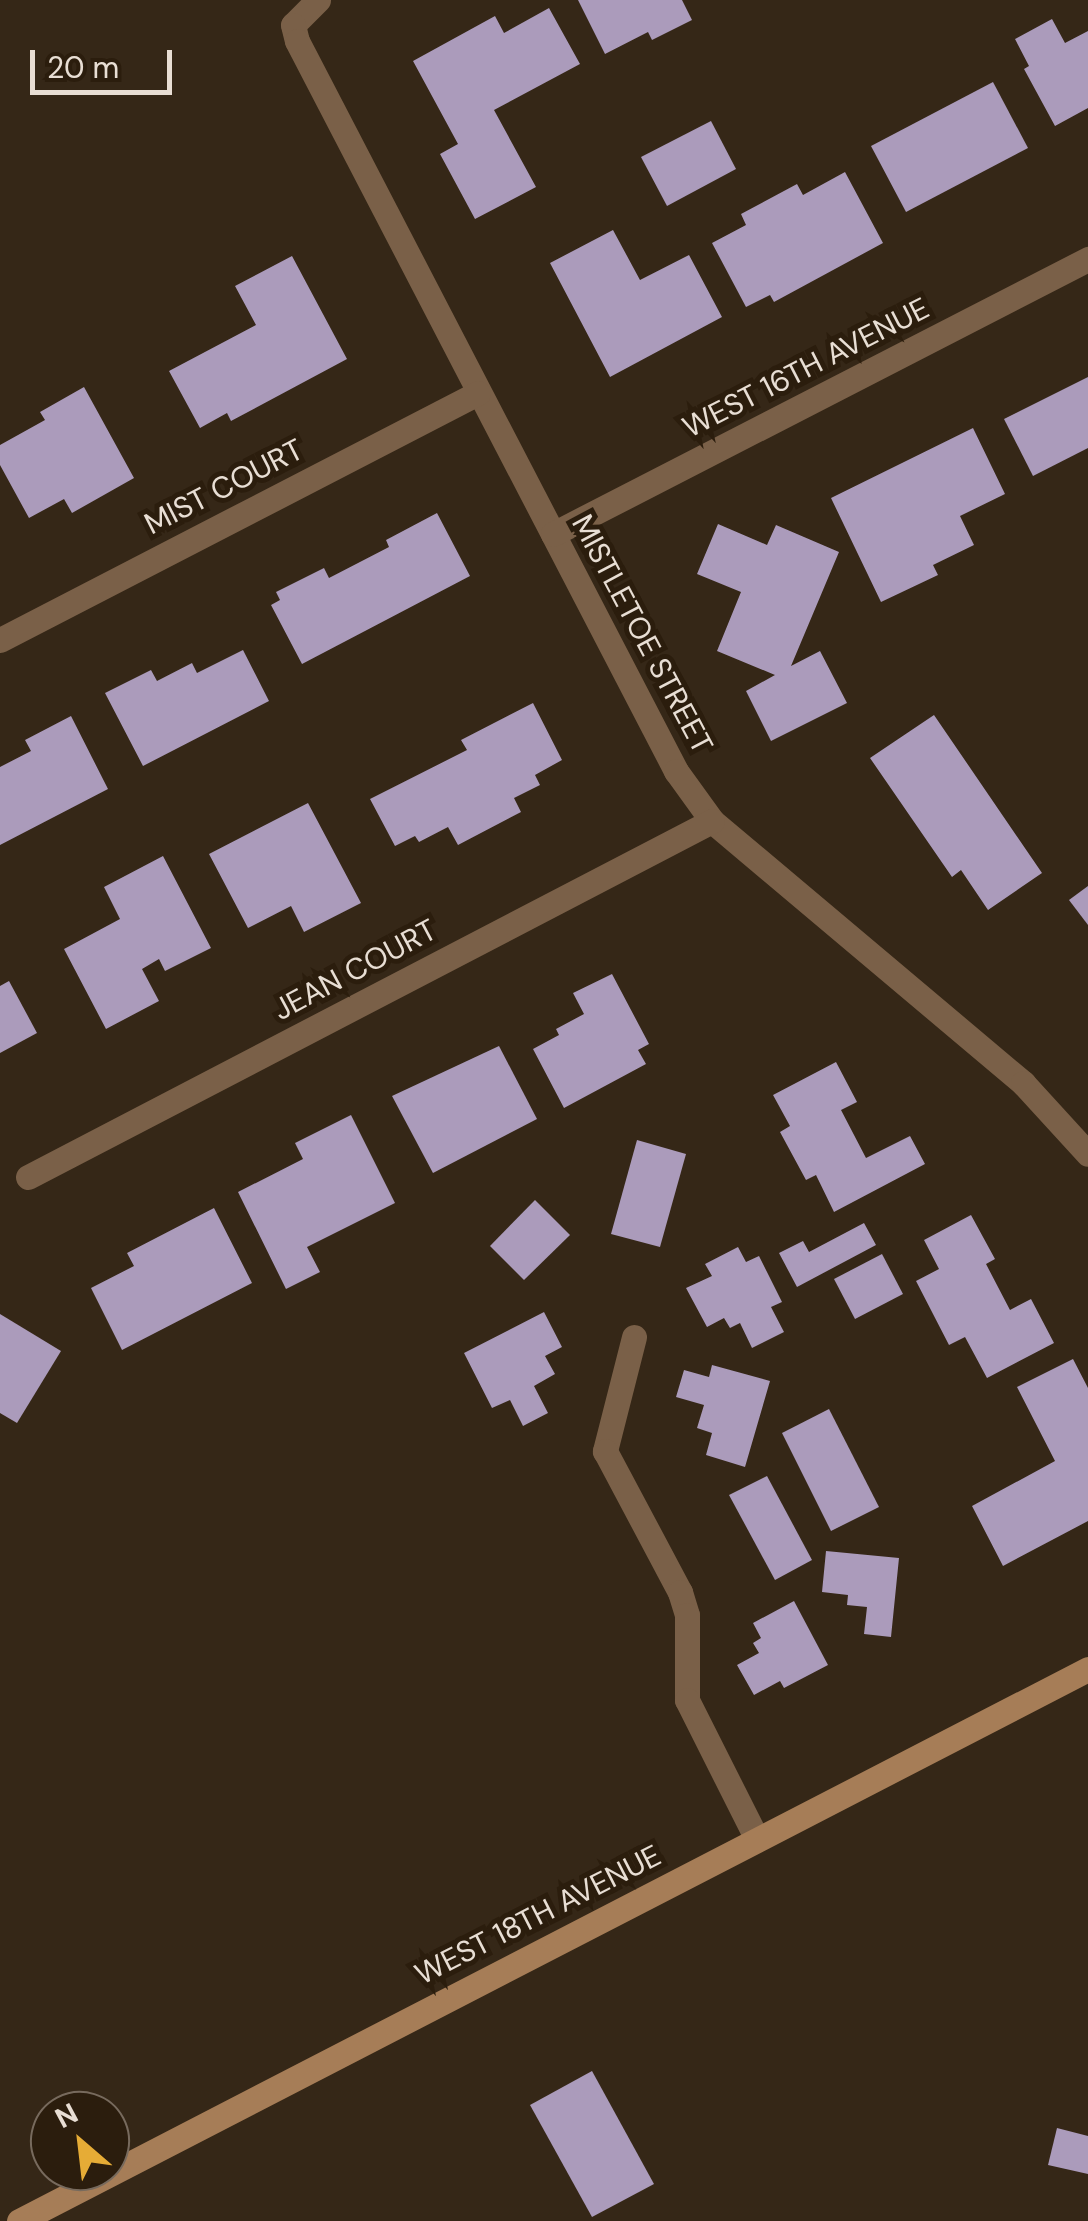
<!DOCTYPE html>
<style>
body{margin:0}
#map{position:relative;width:1088px;height:2221px;overflow:hidden;background:#352717;font-family:"DM Sans",sans-serif}
div>[style]{position:absolute}
[style*='--x']{left:calc(var(--x)*1px);top:calc(var(--y)*1px);width:calc(var(--w)*1px);rotate:calc(var(--a)*1deg)}
.building>*{inset:0;background:#ab9bbb}
.street>*{height:25px;margin:-12.5px;padding:0 12.5px;transform-origin:12.5px;border-radius:12.5px;background:#7a6048}
.secondary>*{height:25px;margin:-12.5px;padding:0 12.5px;transform-origin:12.5px;border-radius:12.5px;background:#a67d57}
span{translate:-50% -50%;white-space:nowrap;text-align:center;line-height:1.15;-webkit-text-stroke:10px #2b1d0d;paint-order:stroke}
.street-label{font-size:30px;color:#e8ded4}
.north{position:absolute;left:30px;top:2091px;width:100px;height:100px;box-sizing:border-box;background:#2b1d0d;border:2px solid #776a5d;border-radius:50%;rotate:332deg;font-size:28px;font-weight:700;line-height:40px;text-align:center;color:#e8ded4}
.north::after{content:'';display:block;margin:auto;width:35px;height:45px;background:#e6ac36;clip-path:polygon(50% 0,100% 100%,50% 72%,0 100%)}
.scale{position:absolute;left:30px;top:50px;width:142px;height:45px;box-sizing:border-box;border:5px solid #e8ded4;border-top:0;padding-left:12px;font-size:30px;line-height:35px;white-space:nowrap;color:#e8ded4;-webkit-text-stroke:8px #2b1d0d;paint-order:stroke}
</style>
<div id="map">
<div class="building">
<i style="clip-path:polygon(578px 0,682px 0,692px 20px,652px 40px,648px 32px,605px 54px)"></i>
<i style="clip-path:polygon(549px 8px,580px 64px,494px 110px,536px 187px,475px 219px,440px 154px,458px 144px,413px 61px,495px 16px,504px 33px)"></i>
<i style="clip-path:polygon(1052px 19px,1065px 43px,1088px 31px,1088px 108px,1055px 126px,1024px 69px,1029px 66px,1015px 39px)"></i>
<i style="clip-path:polygon(993px 82px,1028px 148px,906px 212px,871px 146px)"></i>
<i style="clip-path:polygon(711px 121px,736px 169px,667px 206px,641px 157px)"></i>
<i style="clip-path:polygon(845px 172px,883px 243px,774px 302px,770px 295px,746px 307px,712px 243px,746px 225px,741px 214px,797px 184px,803px 195px)"></i>
<i style="clip-path:polygon(613px 230px,640px 280px,689px 255px,722px 317px,610px 377px,550px 263px)"></i>
<i style="clip-path:polygon(292px 256px,347px 359px,231px 421px,227px 413px,200px 428px,169px 371px,256px 325px,235px 286px)"></i>
<i style="clip-path:polygon(1088px 377px,1088px 448px,1033px 476px,1004px 419px)"></i>
<i style="clip-path:polygon(84px 387px,134px 478px,72px 513px,64px 499px,29px 518px,0 465px,0 445px,45px 420px,40px 412px)"></i>
<i style="clip-path:polygon(973px 428px,1005px 494px,960px 516px,974px 545px,933px 565px,938px 575px,881px 602px,831px 498px)"></i>
<i style="clip-path:polygon(437px 513px,470px 576px,302px 664px,271px 605px,280px 600px,276px 592px,324px 568px,329px 578px,389px 547px,386px 540px)"></i>
<i style="clip-path:polygon(718px 524px,767px 545px,776px 525px,839px 552px,791px 666px,820px 651px,847px 703px,771px 741px,746px 691px,775px 675px,717px 651px,741px 592px,697px 574px)"></i>
<i style="clip-path:polygon(243px 650px,269px 701px,143px 766px,105px 693px,151px 670px,157px 681px,192px 663px,197px 673px)"></i>
<i style="clip-path:polygon(533px 703px,562px 760px,535px 775px,540px 785px,514px 798px,521px 812px,458px 845px,448px 827px,419px 842px,415px 836px,395px 846px,370px 799px,467px 750px,461px 740px)"></i>
<i style="clip-path:polygon(934px 715px,1042px 873px,988px 910px,961px 870px,952px 877px,870px 758px)"></i>
<i style="clip-path:polygon(71px 716px,108px 789px,0 845px,0 767px,31px 751px,25px 740px)"></i>
<i style="clip-path:polygon(308px 803px,361px 903px,304px 932px,291px 906px,248px 928px,209px 854px)"></i>
<i style="clip-path:polygon(163px 856px,211px 948px,165px 971px,159px 959px,142px 969px,159px 1001px,106px 1029px,64px 949px,120px 919px,104px 887px)"></i>
<i style="clip-path:polygon(1088px 886px,1088px 925px,1069px 900px)"></i>
<i style="clip-path:polygon(612px 974px,649px 1044px,638px 1050px,646px 1064px,564px 1108px,533px 1049px,559px 1035px,556px 1029px,584px 1014px,573px 993px)"></i>
<i style="clip-path:polygon(9px 981px,37px 1033px,0 1053px,0 986px)"></i>
<i style="clip-path:polygon(499px 1046px,537px 1119px,433px 1173px,392px 1096px)"></i>
<i style="clip-path:polygon(836px 1062px,857px 1102px,841px 1110px,866px 1158px,910px 1136px,925px 1164px,834px 1212px,816px 1175px,806px 1180px,780px 1132px,790px 1126px,773px 1095px)"></i>
<i style="clip-path:polygon(351px 1115px,395px 1203px,307px 1247px,320px 1272px,286px 1289px,238px 1192px,303px 1159px,295px 1143px)"></i>
<i style="clip-path:polygon(637px 1140px,686px 1154px,660px 1247px,611px 1234px)"></i>
<i style="clip-path:polygon(535px 1200px,570px 1235px,524px 1280px,490px 1246px)"></i>
<i style="clip-path:polygon(214px 1208px,252px 1283px,122px 1350px,91px 1288px,134px 1266px,127px 1253px)"></i>
<i style="clip-path:polygon(971px 1215px,995px 1259px,986px 1264px,1010px 1310px,1031px 1299px,1054px 1343px,987px 1378px,965px 1337px,949px 1345px,916px 1281px,939px 1269px,924px 1240px)"></i>
<i style="clip-path:polygon(864px 1223px,876px 1245px,797px 1287px,779px 1253px,803px 1241px,809px 1252px)"></i>
<i style="clip-path:polygon(738px 1247px,746px 1262px,759px 1256px,782px 1302px,771px 1307px,784px 1332px,752px 1348px,740px 1323px,730px 1328px,724px 1318px,707px 1327px,686px 1288px,712px 1276px,705px 1264px)"></i>
<i style="clip-path:polygon(882px 1254px,903px 1294px,855px 1319px,834px 1279px)"></i>
<i style="clip-path:polygon(544px 1312px,562px 1347px,545px 1356px,555px 1374px,534px 1386px,548px 1413px,523px 1426px,510px 1400px,492px 1408px,464px 1353px)"></i>
<i style="clip-path:polygon(0 1314px,61px 1351px,17px 1423px,0 1413px)"></i>
<i style="clip-path:polygon(1073px 1359px,1088px 1388px,1088px 1521px,1003px 1566px,972px 1506px,1055px 1461px,1017px 1387px)"></i>
<i style="clip-path:polygon(712px 1365px,770px 1381px,745px 1467px,706px 1455px,712px 1433px,697px 1428px,704px 1405px,676px 1397px,684px 1370px,709px 1377px)"></i>
<i style="clip-path:polygon(829px 1409px,879px 1507px,831px 1531px,782px 1433px)"></i>
<i style="clip-path:polygon(767px 1476px,812px 1560px,775px 1580px,729px 1495px)"></i>
<i style="clip-path:polygon(826px 1551px,899px 1558px,891px 1637px,864px 1634px,867px 1607px,847px 1605px,848px 1595px,822px 1592px)"></i>
<i style="clip-path:polygon(794px 1601px,828px 1665px,784px 1688px,780px 1681px,754px 1695px,737px 1665px,759px 1653px,753px 1643px,761px 1638px,753px 1623px)"></i>
<i style="clip-path:polygon(592px 2071px,654px 2184px,592px 2217px,530px 2105px)"></i>
<i style="clip-path:polygon(1057px 2128px,1088px 2136px,1088px 2174px,1048px 2165px)"></i>
</div>
<div class="street">
<i style="--x:318;--y:0;--w:35;--a:135"></i>
<i style="--x:293;--y:25;--w:16;--a:76"></i>
<i style="--x:297;--y:41;--w:823;--a:62.56"></i>
<i style="--x:676;--y:771;--w:62;--a:54.2"></i>
<i style="--x:712;--y:821;--w:407;--a:40.1"></i>
<i style="--x:1023;--y:1083;--w:96;--a:47.5"></i>
<i style="--x:553;--y:534;--w:602;--a:-27.2"></i>
<i style="--x:0;--y:640;--w:538;--a:-27.33"></i>
<i style="--x:28;--y:1177;--w:771;--a:-27.5"></i>
<i style="--x:634;--y:1337;--w:118;--a:104.3"></i>
<i style="--x:605;--y:1451;--w:160;--a:62"></i>
<i style="--x:680;--y:1592;--w:24;--a:73"></i>
<i style="--x:687;--y:1615;--w:85;--a:90"></i>
<i style="--x:687;--y:1700;--w:156;--a:63.3"></i>
</div>
<div class="secondary">
<i style="--x:19;--y:2221;--w:1203;--a:-27.31"></i>
</div>
<div class="street-label">
<span style="left:806px;top:368px;rotate:-27deg">WEST 16TH AVENUE</span>
<span style="left:224px;top:487px;rotate:-27deg">MIST COURT</span>
<span style="left:642px;top:634px;rotate:62deg">MISTLETOE STREET</span>
<span style="left:355px;top:970px;rotate:-28deg">JEAN COURT</span>
<span style="left:538px;top:1915px;rotate:-27deg">WEST 18TH AVENUE</span>
</div>
<div class="north">N</div>
<div class="scale">20 m</div>
</div>
